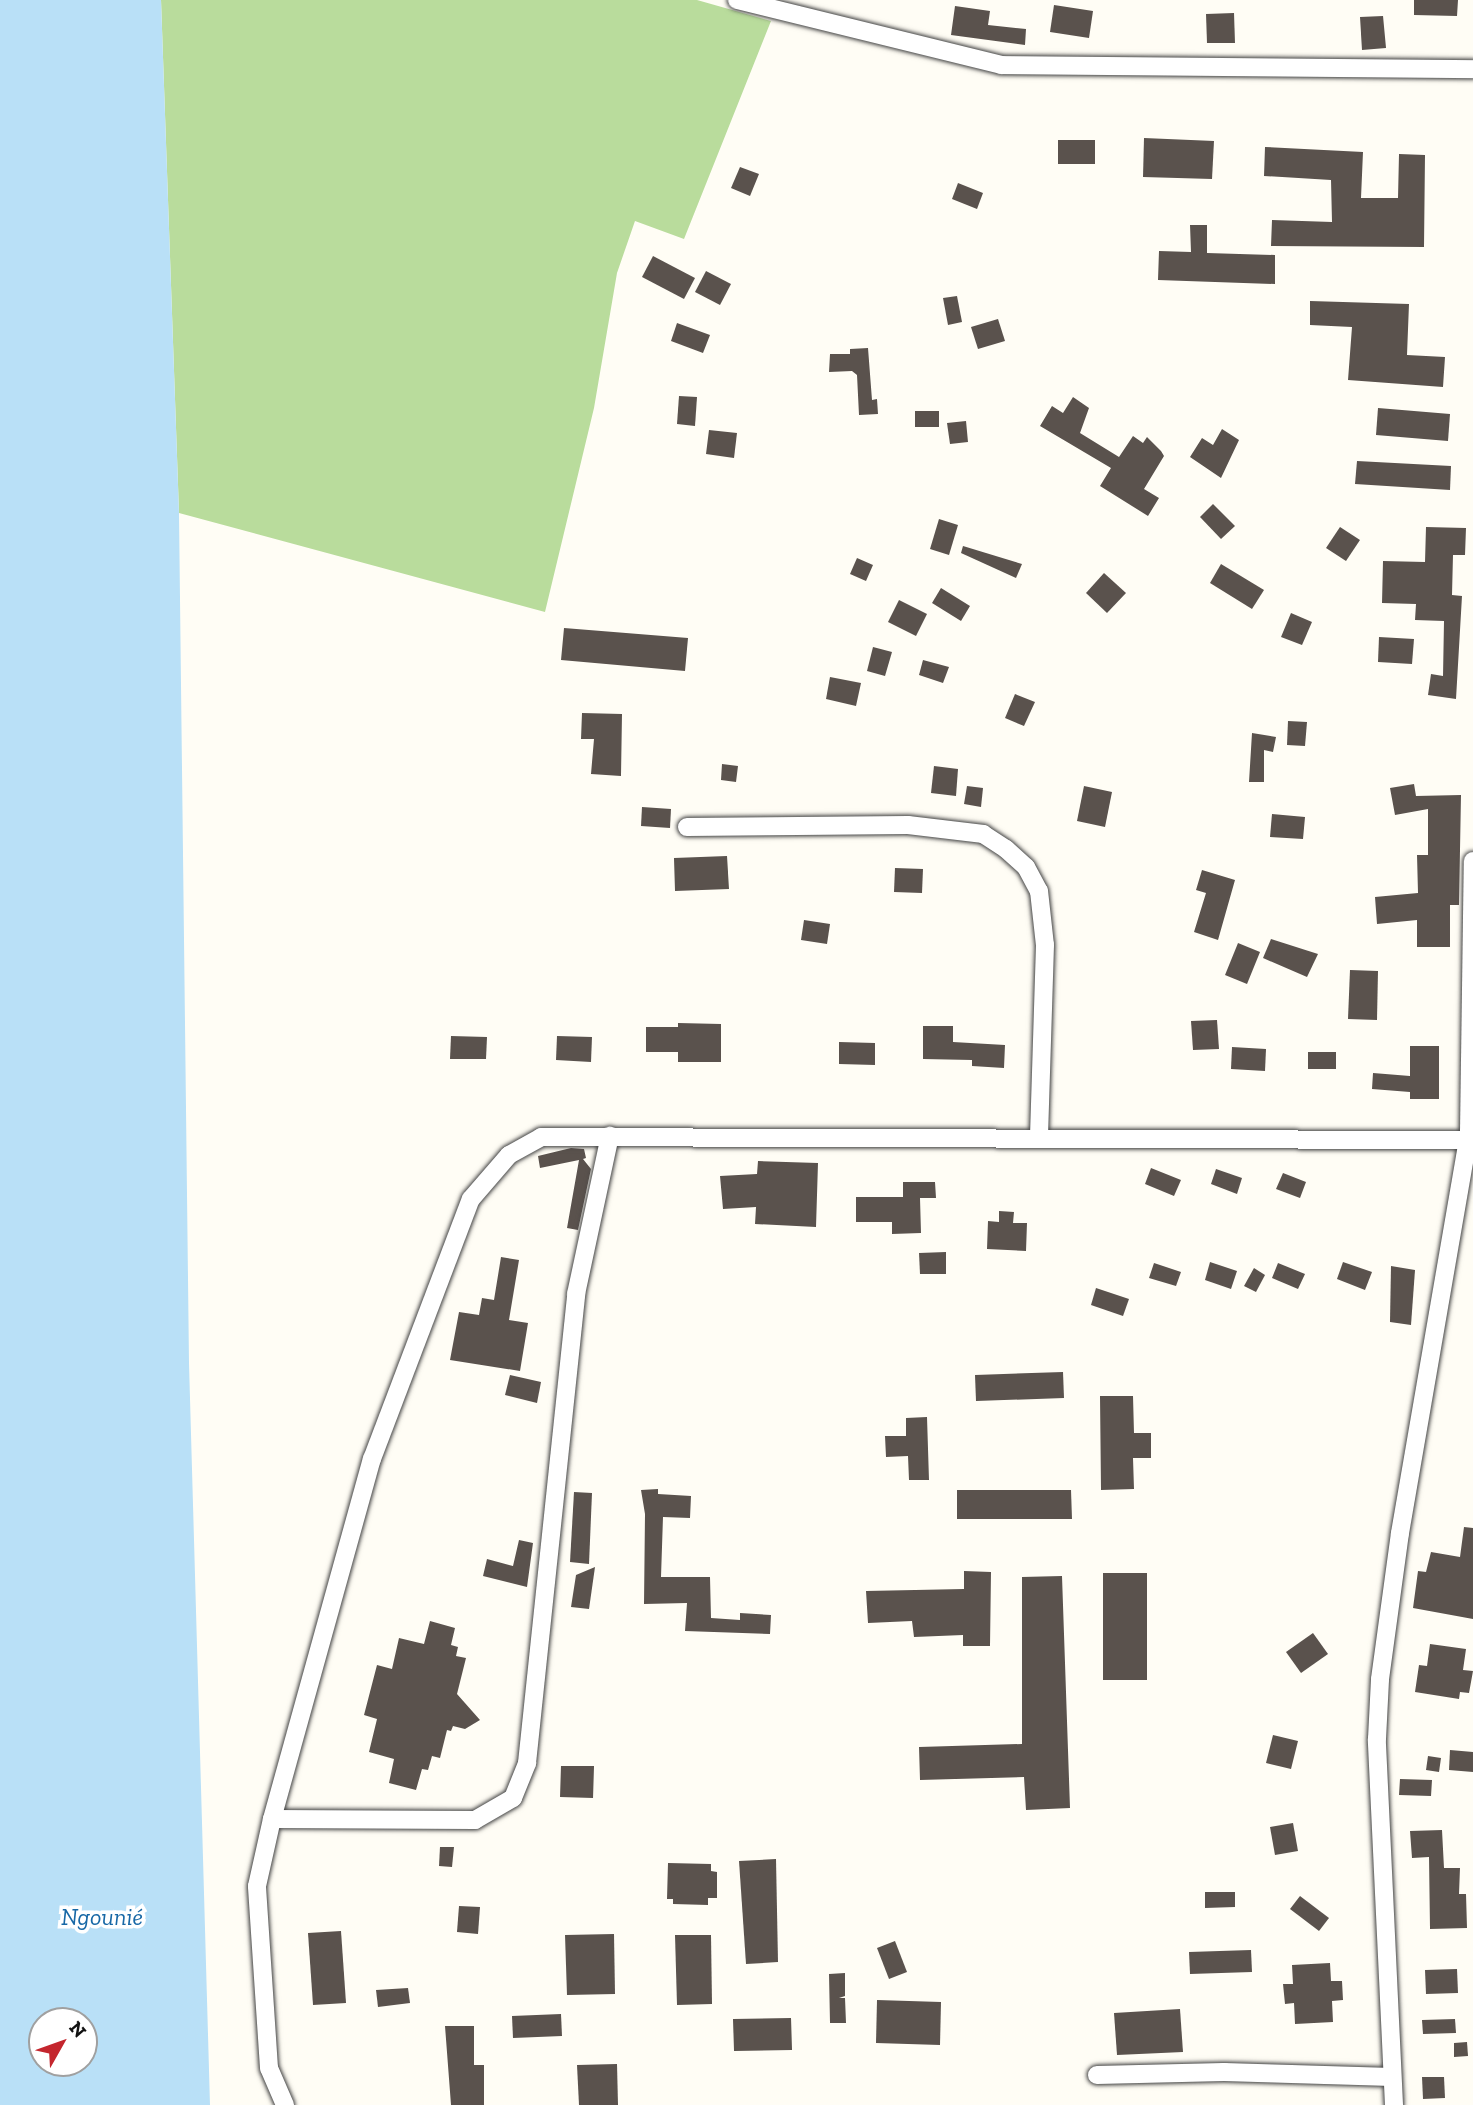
<!DOCTYPE html>
<meta charset="utf-8">
<style>
body{margin:0}
#map{position:relative;width:1473px;height:2105px;overflow:hidden;background:#fffdf5;font-family:"Zilla Slab",serif}
div>[style]{position:absolute}
[style*='--x']{left:calc(var(--x)*1px);top:calc(var(--y)*1px);width:calc(var(--w)*1px);rotate:calc(var(--a)*1deg)}
.forest>*{inset:0;background:#b9dc9c}
.water>*{inset:0;background:#b9e0f7}
.building>*{inset:0;background:#5a524d}
.roads{filter:drop-shadow(0 0 2px #444) drop-shadow(0 0 2px #444)}
.street>*{height:18px;margin:-9px;padding:0 9px;transform-origin:9px;border-radius:9px;background:#fff}
span{translate:-50% -50%;white-space:nowrap;text-align:center;line-height:1.15;-webkit-text-stroke:7px #fff;paint-order:stroke}
.water-label{font-size:24px;color:#1768a6;font-style:italic}
.north{position:absolute;left:28px;top:2007px;width:70px;height:70px;box-sizing:border-box;background:#fff;border:2px solid #a0a0a0;border-radius:50%;rotate:50deg;font-size:19px;font-weight:700;line-height:28px;text-align:center;color:#111}
.north::after{content:'';display:block;margin:auto;width:24px;height:32px;background:#c4262e;clip-path:polygon(50% 0,100% 100%,50% 72%,0 100%)}
</style>
<div id="map">
<div class="forest">
<i style="clip-path:polygon(161px 0,697px 0,771px 21px,684px 239px,635px 221px,617px 273px,594px 408px,545px 612px,179px 513px)"></i>
</div>
<div class="water">
<i style="clip-path:polygon(evenodd,0 0,161px 0,179px 513px,189px 1363px,210px 2105px,0 2105px,0 0,42px 2021px,84px 2021px,84px 2063px,42px 2063px,42px 2021px)"></i>
</div>
<div class="building">
<i style="clip-path:polygon(1414px 0,1458px 0,1457px 16px,1414px 15px)"></i>
<i style="clip-path:polygon(1054px 5px,1093px 11px,1089px 38px,1050px 32px)"></i>
<i style="clip-path:polygon(955px 6px,990px 11px,988px 25px,1026px 29px,1025px 45px,951px 35px)"></i>
<i style="clip-path:polygon(1234px 13px,1235px 43px,1207px 43px,1206px 14px)"></i>
<i style="clip-path:polygon(1383px 16px,1386px 48px,1362px 50px,1360px 17px)"></i>
<i style="clip-path:polygon(1144px 138px,1214px 141px,1212px 179px,1143px 177px)"></i>
<i style="clip-path:polygon(1058px 140px,1095px 140px,1095px 164px,1058px 164px)"></i>
<i style="clip-path:polygon(1265px 147px,1363px 152px,1361px 198px,1398px 198px,1399px 154px,1425px 155px,1424px 247px,1271px 246px,1272px 220px,1332px 222px,1331px 180px,1264px 176px)"></i>
<i style="clip-path:polygon(740px 167px,759px 174px,750px 196px,731px 188px)"></i>
<i style="clip-path:polygon(958px 183px,983px 193px,977px 209px,952px 199px)"></i>
<i style="clip-path:polygon(1190px 225px,1207px 225px,1207px 253px,1275px 255px,1275px 284px,1158px 280px,1159px 251px,1191px 252px)"></i>
<i style="clip-path:polygon(653px 256px,695px 278px,684px 299px,642px 277px)"></i>
<i style="clip-path:polygon(706px 271px,731px 284px,720px 305px,695px 292px)"></i>
<i style="clip-path:polygon(957px 296px,962px 322px,948px 325px,943px 298px)"></i>
<i style="clip-path:polygon(1310px 301px,1409px 304px,1407px 355px,1445px 357px,1443px 387px,1348px 380px,1352px 327px,1310px 325px)"></i>
<i style="clip-path:polygon(998px 319px,1005px 341px,978px 349px,971px 327px)"></i>
<i style="clip-path:polygon(677px 323px,710px 335px,703px 353px,671px 341px)"></i>
<i style="clip-path:polygon(868px 348px,872px 400px,877px 399px,878px 414px,859px 415px,857px 375px,852px 371px,829px 372px,830px 354px,850px 354px,850px 349px)"></i>
<i style="clip-path:polygon(679px 396px,697px 397px,695px 426px,677px 424px)"></i>
<i style="clip-path:polygon(1073px 397px,1089px 408px,1080px 433px,1119px 457px,1133px 436px,1143px 443px,1147px 437px,1161px 451px,1164px 456px,1144px 489px,1159px 498px,1148px 516px,1100px 486px,1111px 468px,1040px 426px,1052px 406px,1063px 413px)"></i>
<i style="clip-path:polygon(1378px 408px,1450px 414px,1448px 441px,1376px 435px)"></i>
<i style="clip-path:polygon(915px 411px,939px 411px,939px 427px,915px 427px)"></i>
<i style="clip-path:polygon(966px 421px,968px 442px,950px 444px,947px 423px)"></i>
<i style="clip-path:polygon(1222px 429px,1239px 440px,1221px 478px,1190px 457px,1202px 438px,1213px 445px)"></i>
<i style="clip-path:polygon(709px 430px,737px 433px,734px 458px,706px 454px)"></i>
<i style="clip-path:polygon(1357px 461px,1451px 466px,1450px 490px,1355px 484px)"></i>
<i style="clip-path:polygon(1213px 504px,1235px 526px,1221px 539px,1200px 517px)"></i>
<i style="clip-path:polygon(939px 519px,958px 525px,949px 555px,930px 549px)"></i>
<i style="clip-path:polygon(1340px 527px,1360px 540px,1346px 561px,1326px 548px)"></i>
<i style="clip-path:polygon(1426px 527px,1466px 528px,1465px 555px,1453px 555px,1452px 595px,1462px 596px,1456px 699px,1428px 695px,1431px 674px,1443px 676px,1444px 621px,1415px 620px,1416px 604px,1382px 603px,1383px 561px,1425px 562px)"></i>
<i style="clip-path:polygon(963px 546px,1022px 564px,1016px 578px,961px 553px)"></i>
<i style="clip-path:polygon(857px 558px,873px 565px,866px 581px,850px 574px)"></i>
<i style="clip-path:polygon(1221px 564px,1264px 590px,1252px 609px,1210px 583px)"></i>
<i style="clip-path:polygon(1104px 573px,1126px 593px,1107px 613px,1086px 593px)"></i>
<i style="clip-path:polygon(941px 588px,970px 606px,961px 621px,932px 603px)"></i>
<i style="clip-path:polygon(899px 600px,927px 614px,916px 636px,888px 622px)"></i>
<i style="clip-path:polygon(1291px 613px,1312px 622px,1302px 645px,1281px 637px)"></i>
<i style="clip-path:polygon(564px 628px,688px 638px,685px 671px,561px 660px)"></i>
<i style="clip-path:polygon(1379px 637px,1414px 639px,1412px 664px,1378px 662px)"></i>
<i style="clip-path:polygon(873px 647px,892px 652px,885px 676px,867px 671px)"></i>
<i style="clip-path:polygon(923px 660px,949px 667px,943px 683px,919px 675px)"></i>
<i style="clip-path:polygon(830px 677px,861px 683px,856px 706px,826px 699px)"></i>
<i style="clip-path:polygon(1015px 694px,1035px 702px,1024px 726px,1005px 718px)"></i>
<i style="clip-path:polygon(582px 713px,622px 714px,621px 776px,591px 774px,594px 739px,581px 739px)"></i>
<i style="clip-path:polygon(1288px 721px,1307px 722px,1305px 746px,1287px 745px)"></i>
<i style="clip-path:polygon(1252px 733px,1276px 737px,1273px 752px,1264px 750px,1264px 782px,1249px 782px)"></i>
<i style="clip-path:polygon(722px 764px,738px 766px,736px 782px,721px 780px)"></i>
<i style="clip-path:polygon(934px 766px,958px 769px,956px 796px,931px 793px)"></i>
<i style="clip-path:polygon(1414px 784px,1416px 796px,1461px 795px,1459px 905px,1450px 905px,1450px 947px,1417px 947px,1417px 920px,1377px 924px,1375px 897px,1418px 893px,1417px 855px,1428px 855px,1428px 809px,1395px 815px,1390px 788px)"></i>
<i style="clip-path:polygon(967px 786px,983px 788px,981px 807px,964px 804px)"></i>
<i style="clip-path:polygon(1084px 786px,1112px 792px,1105px 827px,1077px 821px)"></i>
<i style="clip-path:polygon(642px 807px,671px 809px,670px 828px,641px 826px)"></i>
<i style="clip-path:polygon(1272px 814px,1305px 817px,1303px 839px,1270px 837px)"></i>
<i style="clip-path:polygon(727px 856px,729px 889px,675px 891px,674px 858px)"></i>
<i style="clip-path:polygon(895px 868px,923px 869px,922px 893px,894px 892px)"></i>
<i style="clip-path:polygon(1202px 870px,1235px 880px,1218px 940px,1194px 932px,1206px 893px,1196px 890px)"></i>
<i style="clip-path:polygon(804px 920px,830px 924px,827px 944px,801px 940px)"></i>
<i style="clip-path:polygon(1271px 939px,1318px 954px,1307px 977px,1263px 958px)"></i>
<i style="clip-path:polygon(1238px 943px,1260px 952px,1247px 984px,1225px 975px)"></i>
<i style="clip-path:polygon(1350px 970px,1378px 971px,1377px 1020px,1348px 1019px)"></i>
<i style="clip-path:polygon(1217px 1020px,1219px 1049px,1193px 1050px,1191px 1021px)"></i>
<i style="clip-path:polygon(678px 1023px,721px 1024px,721px 1062px,678px 1062px,678px 1052px,646px 1052px,646px 1027px,678px 1027px)"></i>
<i style="clip-path:polygon(923px 1026px,953px 1026px,953px 1042px,1005px 1045px,1004px 1068px,972px 1066px,972px 1060px,923px 1059px)"></i>
<i style="clip-path:polygon(451px 1036px,487px 1037px,486px 1059px,450px 1059px)"></i>
<i style="clip-path:polygon(557px 1036px,592px 1037px,591px 1062px,556px 1060px)"></i>
<i style="clip-path:polygon(839px 1042px,875px 1043px,875px 1065px,839px 1064px)"></i>
<i style="clip-path:polygon(1410px 1046px,1439px 1046px,1439px 1099px,1410px 1099px,1410px 1092px,1372px 1089px,1373px 1073px,1410px 1076px)"></i>
<i style="clip-path:polygon(1232px 1047px,1266px 1049px,1265px 1071px,1231px 1069px)"></i>
<i style="clip-path:polygon(1308px 1052px,1336px 1052px,1336px 1069px,1308px 1069px)"></i>
<i style="clip-path:polygon(571px 1148px,584px 1149px,586px 1158px,583px 1159px,591px 1169px,578px 1230px,567px 1228px,579px 1160px,540px 1168px,538px 1156px)"></i>
<i style="clip-path:polygon(758px 1161px,818px 1163px,816px 1227px,755px 1224px,756px 1207px,723px 1209px,720px 1176px,757px 1174px)"></i>
<i style="clip-path:polygon(1151px 1168px,1181px 1180px,1174px 1196px,1145px 1184px)"></i>
<i style="clip-path:polygon(1216px 1169px,1242px 1178px,1237px 1194px,1211px 1184px)"></i>
<i style="clip-path:polygon(1283px 1173px,1306px 1182px,1300px 1198px,1276px 1189px)"></i>
<i style="clip-path:polygon(903px 1182px,935px 1182px,936px 1198px,920px 1198px,921px 1233px,892px 1234px,892px 1222px,856px 1222px,856px 1197px,903px 1197px)"></i>
<i style="clip-path:polygon(999px 1211px,1014px 1212px,1013px 1223px,1027px 1223px,1026px 1251px,987px 1249px,988px 1221px,999px 1222px)"></i>
<i style="clip-path:polygon(946px 1252px,946px 1274px,920px 1274px,919px 1253px)"></i>
<i style="clip-path:polygon(501px 1257px,519px 1260px,509px 1320px,528px 1323px,520px 1371px,450px 1360px,459px 1312px,479px 1315px,482px 1298px,494px 1300px)"></i>
<i style="clip-path:polygon(1210px 1262px,1237px 1271px,1231px 1289px,1205px 1280px)"></i>
<i style="clip-path:polygon(1343px 1262px,1372px 1272px,1365px 1290px,1337px 1279px)"></i>
<i style="clip-path:polygon(1154px 1263px,1181px 1272px,1176px 1286px,1149px 1278px)"></i>
<i style="clip-path:polygon(1278px 1263px,1305px 1274px,1298px 1289px,1272px 1278px)"></i>
<i style="clip-path:polygon(1391px 1266px,1415px 1270px,1411px 1325px,1390px 1322px)"></i>
<i style="clip-path:polygon(1254px 1268px,1265px 1275px,1256px 1292px,1244px 1286px)"></i>
<i style="clip-path:polygon(1096px 1288px,1129px 1299px,1123px 1316px,1091px 1305px)"></i>
<i style="clip-path:polygon(1063px 1372px,1064px 1398px,976px 1401px,975px 1375px)"></i>
<i style="clip-path:polygon(510px 1375px,541px 1382px,537px 1403px,505px 1395px)"></i>
<i style="clip-path:polygon(1100px 1396px,1133px 1396px,1134px 1433px,1151px 1433px,1151px 1458px,1133px 1458px,1134px 1489px,1101px 1490px)"></i>
<i style="clip-path:polygon(927px 1417px,929px 1480px,909px 1480px,908px 1456px,886px 1457px,885px 1436px,906px 1436px,906px 1418px)"></i>
<i style="clip-path:polygon(658px 1489px,658px 1494px,691px 1496px,690px 1518px,663px 1517px,661px 1577px,710px 1577px,711px 1618px,740px 1620px,740px 1613px,771px 1615px,770px 1634px,685px 1631px,687px 1603px,644px 1604px,645px 1514px,641px 1490px)"></i>
<i style="clip-path:polygon(957px 1490px,1071px 1490px,1072px 1519px,957px 1519px)"></i>
<i style="clip-path:polygon(574px 1492px,592px 1493px,589px 1564px,570px 1562px)"></i>
<i style="clip-path:polygon(1464px 1527px,1473px 1528px,1473px 1619px,1413px 1608px,1418px 1571px,1426px 1572px,1431px 1552px,1460px 1557px)"></i>
<i style="clip-path:polygon(519px 1540px,533px 1543px,527px 1587px,483px 1576px,487px 1559px,513px 1566px)"></i>
<i style="clip-path:polygon(595px 1567px,589px 1609px,571px 1607px,576px 1575px)"></i>
<i style="clip-path:polygon(964px 1571px,991px 1572px,990px 1646px,963px 1646px,963px 1635px,914px 1637px,912px 1621px,868px 1623px,866px 1591px,964px 1589px)"></i>
<i style="clip-path:polygon(1103px 1573px,1147px 1573px,1147px 1680px,1103px 1680px)"></i>
<i style="clip-path:polygon(1062px 1576px,1070px 1808px,1026px 1810px,1024px 1777px,920px 1780px,919px 1747px,1022px 1744px,1022px 1577px)"></i>
<i style="clip-path:polygon(430px 1621px,455px 1628px,451px 1645px,458px 1647px,456px 1656px,466px 1658px,457px 1694px,480px 1720px,465px 1729px,453px 1726px,451px 1731px,447px 1730px,440px 1758px,432px 1756px,428px 1770px,422px 1769px,416px 1790px,389px 1783px,394px 1759px,369px 1752px,377px 1719px,364px 1715px,377px 1665px,392px 1669px,399px 1638px,424px 1644px)"></i>
<i style="clip-path:polygon(1313px 1633px,1328px 1654px,1301px 1673px,1286px 1652px)"></i>
<i style="clip-path:polygon(1430px 1644px,1466px 1649px,1463px 1670px,1473px 1671px,1469px 1693px,1460px 1692px,1459px 1699px,1415px 1692px,1419px 1665px,1427px 1666px)"></i>
<i style="clip-path:polygon(1273px 1735px,1298px 1741px,1291px 1769px,1266px 1763px)"></i>
<i style="clip-path:polygon(1450px 1750px,1473px 1752px,1473px 1772px,1449px 1770px)"></i>
<i style="clip-path:polygon(1428px 1756px,1441px 1758px,1439px 1772px,1426px 1770px)"></i>
<i style="clip-path:polygon(561px 1766px,594px 1766px,593px 1798px,560px 1797px)"></i>
<i style="clip-path:polygon(1400px 1779px,1432px 1780px,1431px 1796px,1399px 1795px)"></i>
<i style="clip-path:polygon(1293px 1823px,1298px 1851px,1275px 1855px,1270px 1827px)"></i>
<i style="clip-path:polygon(1442px 1830px,1444px 1868px,1460px 1868px,1459px 1894px,1466px 1894px,1467px 1928px,1430px 1929px,1429px 1857px,1412px 1858px,1410px 1831px)"></i>
<i style="clip-path:polygon(440px 1847px,454px 1847px,452px 1867px,439px 1866px)"></i>
<i style="clip-path:polygon(776px 1859px,778px 1962px,746px 1964px,739px 1861px)"></i>
<i style="clip-path:polygon(668px 1863px,711px 1864px,711px 1871px,717px 1872px,717px 1898px,708px 1898px,708px 1905px,673px 1904px,673px 1899px,667px 1899px)"></i>
<i style="clip-path:polygon(1205px 1892px,1235px 1892px,1235px 1907px,1205px 1908px)"></i>
<i style="clip-path:polygon(1300px 1896px,1329px 1918px,1319px 1931px,1290px 1909px)"></i>
<i style="clip-path:polygon(459px 1906px,480px 1907px,478px 1934px,457px 1932px)"></i>
<i style="clip-path:polygon(341px 1931px,346px 2003px,313px 2005px,308px 1933px)"></i>
<i style="clip-path:polygon(614px 1934px,615px 1994px,567px 1995px,565px 1935px)"></i>
<i style="clip-path:polygon(675px 1935px,711px 1935px,712px 2004px,677px 2005px)"></i>
<i style="clip-path:polygon(895px 1941px,907px 1972px,889px 1979px,877px 1948px)"></i>
<i style="clip-path:polygon(1251px 1950px,1252px 1972px,1190px 1974px,1189px 1952px)"></i>
<i style="clip-path:polygon(1330px 1963px,1331px 1981px,1342px 1981px,1343px 2000px,1332px 2001px,1333px 2022px,1295px 2024px,1294px 2003px,1285px 2004px,1283px 1984px,1293px 1984px,1292px 1965px)"></i>
<i style="clip-path:polygon(1457px 1969px,1458px 1993px,1426px 1994px,1425px 1970px)"></i>
<i style="clip-path:polygon(845px 1973px,845px 1996px,839px 1998px,845px 1998px,846px 2023px,830px 2023px,829px 1974px)"></i>
<i style="clip-path:polygon(408px 1988px,410px 2003px,378px 2007px,376px 1990px)"></i>
<i style="clip-path:polygon(877px 2000px,941px 2002px,940px 2045px,876px 2043px)"></i>
<i style="clip-path:polygon(1180px 2009px,1183px 2052px,1117px 2055px,1114px 2013px)"></i>
<i style="clip-path:polygon(561px 2014px,562px 2036px,513px 2038px,512px 2016px)"></i>
<i style="clip-path:polygon(791px 2018px,792px 2050px,734px 2051px,733px 2019px)"></i>
<i style="clip-path:polygon(1455px 2019px,1456px 2033px,1423px 2034px,1422px 2020px)"></i>
<i style="clip-path:polygon(445px 2026px,474px 2026px,474px 2065px,484px 2065px,484px 2105px,451px 2105px)"></i>
<i style="clip-path:polygon(1467px 2042px,1468px 2056px,1454px 2057px,1454px 2043px)"></i>
<i style="clip-path:polygon(617px 2064px,618px 2105px,579px 2105px,577px 2065px)"></i>
<i style="clip-path:polygon(1422px 2077px,1444px 2077px,1445px 2098px,1423px 2099px)"></i>
</div>
<div class="roads">
<div class="street">
<i style="--x:737;--y:0;--w:272;--a:13.8"></i>
<i style="--x:1001;--y:65;--w:472;--a:0.5"></i>
<i style="--x:687;--y:827;--w:221;--a:-0.5"></i>
<i style="--x:908;--y:825;--w:76;--a:6.8"></i>
<i style="--x:983;--y:834;--w:27;--a:33"></i>
<i style="--x:1006;--y:849;--w:27;--a:42"></i>
<i style="--x:1026;--y:867;--w:27;--a:62"></i>
<i style="--x:1039;--y:891;--w:54;--a:83.7"></i>
<i style="--x:1045;--y:945;--w:194;--a:91.8"></i>
<i style="--x:272;--y:1819;--w:203;--a:0.3"></i>
<i style="--x:475;--y:1820;--w:44;--a:-30.1"></i>
<i style="--x:513;--y:1798;--w:38;--a:-68"></i>
<i style="--x:527;--y:1763;--w:472;--a:-84"></i>
<i style="--x:576;--y:1294;--w:162;--a:-77.9"></i>
<i style="--x:1097;--y:2075;--w:127;--a:-1.4"></i>
<i style="--x:1224;--y:2072;--w:168;--a:1.7"></i>
<i style="--x:285;--y:2105;--w:40;--a:-113.4"></i>
<i style="--x:269;--y:2068;--w:182;--a:-93.8"></i>
<i style="--x:257;--y:1886;--w:69;--a:-77.4"></i>
<i style="--x:272;--y:1819;--w:374;--a:-74.5"></i>
<i style="--x:372;--y:1459;--w:278;--a:-69.2"></i>
<i style="--x:471;--y:1199;--w:58;--a:-49.2"></i>
<i style="--x:509;--y:1155;--w:37;--a:-29"></i>
<i style="--x:541;--y:1137;--w:927;--a:0.19"></i>
<i style="--x:1394;--y:2105;--w:366;--a:-92.7"></i>
<i style="--x:1377;--y:1739;--w:60;--a:-87.1"></i>
<i style="--x:1380;--y:1679;--w:147;--a:-82.2"></i>
<i style="--x:1400;--y:1533;--w:407;--a:-80.2"></i>
<i style="--x:1469;--y:1132;--w:271;--a:-89.2"></i>
</div>
</div>
<div class="water-label">
<span style="left:102px;top:1917px">Ngounié</span>
</div>
<div class="north">N</div>
</div>
